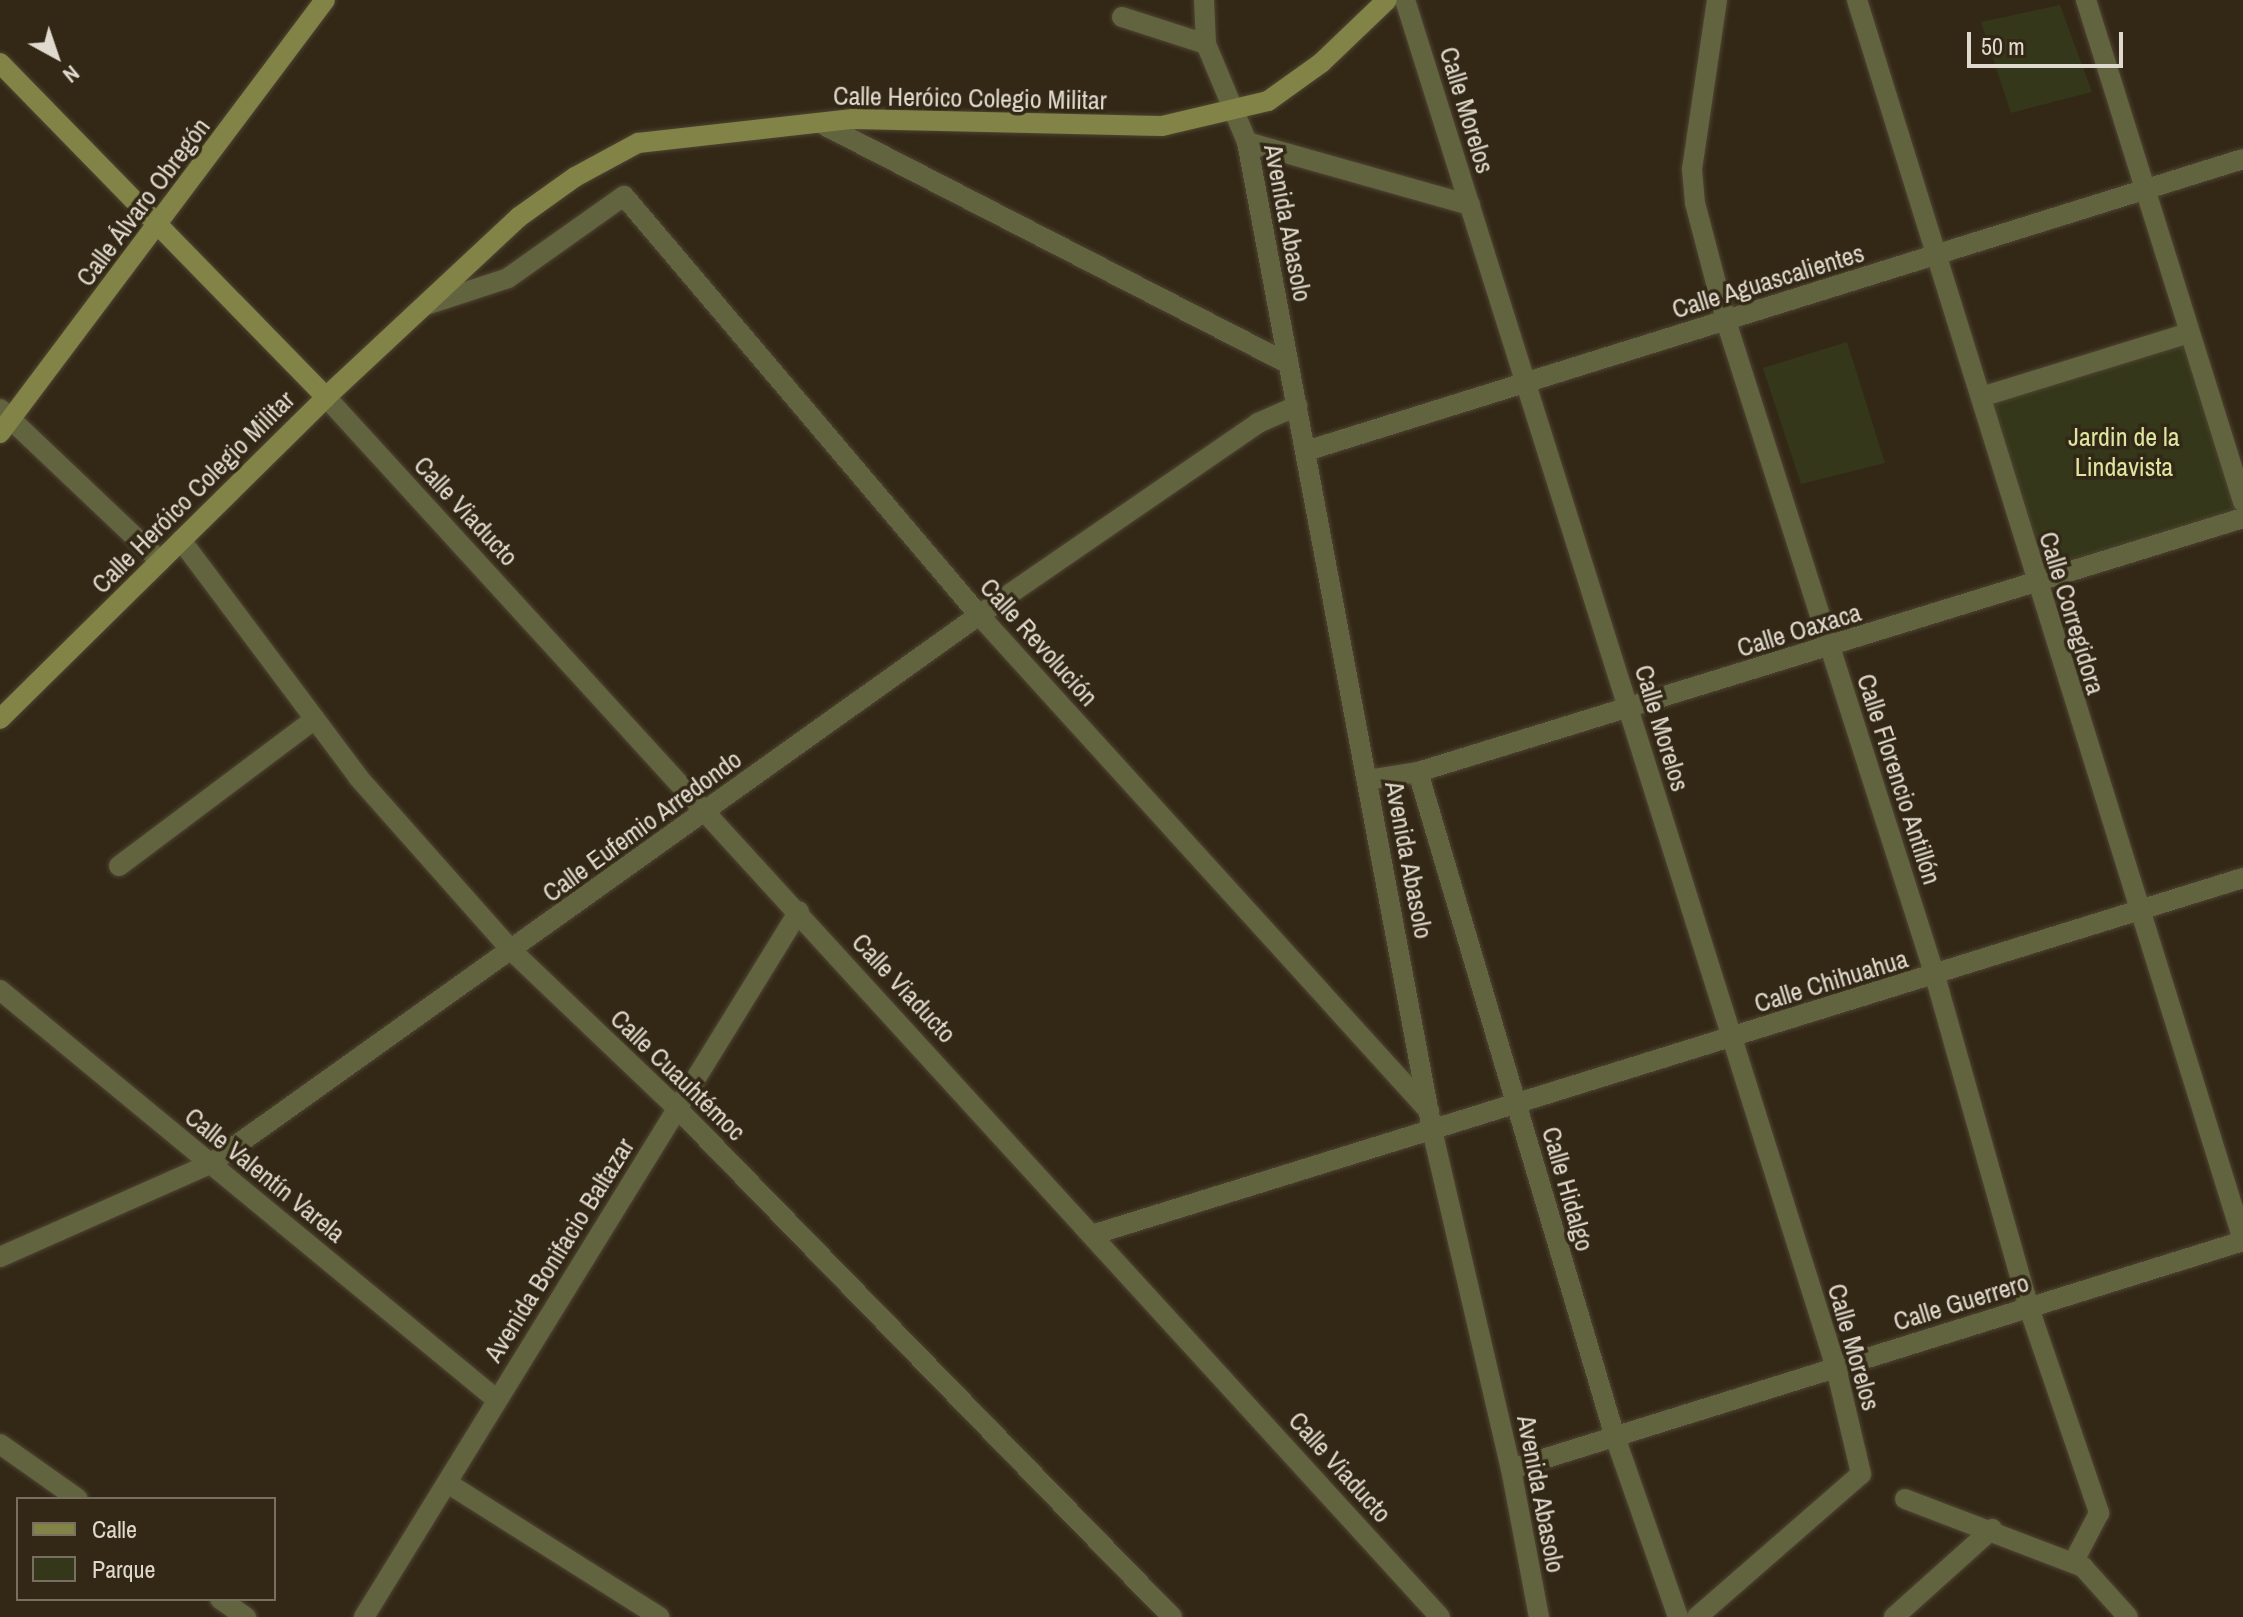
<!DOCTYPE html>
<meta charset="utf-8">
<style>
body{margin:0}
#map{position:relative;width:2243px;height:1617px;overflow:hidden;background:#332816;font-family:"Archivo Narrow",sans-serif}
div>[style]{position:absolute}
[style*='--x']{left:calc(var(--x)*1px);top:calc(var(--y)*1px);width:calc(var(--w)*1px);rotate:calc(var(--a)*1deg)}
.green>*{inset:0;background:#343719}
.roads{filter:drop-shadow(0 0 2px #4f4433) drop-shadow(0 0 2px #4f4433)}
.street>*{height:20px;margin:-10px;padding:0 10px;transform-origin:10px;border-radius:10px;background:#62633f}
.secondary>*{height:20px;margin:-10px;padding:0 10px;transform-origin:10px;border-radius:10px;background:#818347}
span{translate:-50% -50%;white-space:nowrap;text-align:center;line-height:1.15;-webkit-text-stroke:7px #332816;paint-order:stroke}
.street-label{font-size:26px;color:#e0d9ce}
.park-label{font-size:26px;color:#dce6a0}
.legend{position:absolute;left:16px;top:1497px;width:260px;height:104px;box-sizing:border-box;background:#332816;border:2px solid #786f60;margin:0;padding:10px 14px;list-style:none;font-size:24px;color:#e0d9ce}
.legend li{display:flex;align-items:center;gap:16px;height:40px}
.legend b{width:40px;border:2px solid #786f60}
.north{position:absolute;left:16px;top:16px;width:80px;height:80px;-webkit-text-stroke:6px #332816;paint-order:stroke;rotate:140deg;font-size:22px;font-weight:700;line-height:32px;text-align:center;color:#e0d9ce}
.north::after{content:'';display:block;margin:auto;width:28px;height:36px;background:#e0d9ce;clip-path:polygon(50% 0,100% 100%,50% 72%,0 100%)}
.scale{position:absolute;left:1967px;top:32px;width:156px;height:36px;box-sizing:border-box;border:4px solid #e0d9ce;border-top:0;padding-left:10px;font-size:24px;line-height:28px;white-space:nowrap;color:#e0d9ce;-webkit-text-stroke:6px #332816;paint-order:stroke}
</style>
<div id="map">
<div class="green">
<i style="clip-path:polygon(2060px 5px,2092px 92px,2011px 113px,1981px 22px)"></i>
<i style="clip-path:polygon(2189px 333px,2243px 508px,2038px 580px,1981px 397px)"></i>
<i style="clip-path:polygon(1847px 342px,1885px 463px,1801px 484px,1763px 368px)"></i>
</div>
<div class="roads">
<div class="street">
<i style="--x:1204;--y:0;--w:44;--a:87.4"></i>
<i style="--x:1206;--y:44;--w:106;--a:67.3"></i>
<i style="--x:1247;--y:142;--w:1005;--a:79.39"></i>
<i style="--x:1432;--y:1130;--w:348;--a:76.9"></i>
<i style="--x:1511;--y:1469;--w:151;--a:79.3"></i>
<i style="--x:1405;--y:0;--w:1434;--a:72.51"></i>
<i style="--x:1836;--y:1368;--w:109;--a:76.7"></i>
<i style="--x:1861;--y:1474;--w:218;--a:138.9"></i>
<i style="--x:1717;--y:0;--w:171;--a:98.4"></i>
<i style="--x:1692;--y:169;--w:34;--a:85"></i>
<i style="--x:1695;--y:203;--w:122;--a:75.3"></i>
<i style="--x:1726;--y:321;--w:688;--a:72.3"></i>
<i style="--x:1935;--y:976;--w:345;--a:74.2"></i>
<i style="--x:2029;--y:1308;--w:217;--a:71.1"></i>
<i style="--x:2099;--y:1513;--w:56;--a:117.5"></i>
<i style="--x:1857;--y:0;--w:1299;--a:72.71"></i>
<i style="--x:2086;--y:0;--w:526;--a:72.63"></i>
<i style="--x:1122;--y:17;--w:88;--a:17.8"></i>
<i style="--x:820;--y:123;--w:527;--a:27.2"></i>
<i style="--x:1247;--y:142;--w:232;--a:15.8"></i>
<i style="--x:426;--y:305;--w:86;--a:-18.2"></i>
<i style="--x:508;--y:278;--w:142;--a:-35.3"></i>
<i style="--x:624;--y:196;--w:549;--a:49.73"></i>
<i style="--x:979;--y:615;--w:670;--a:47.78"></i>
<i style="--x:326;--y:397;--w:1652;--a:47.6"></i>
<i style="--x:1981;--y:397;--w:218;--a:-17.1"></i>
<i style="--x:0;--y:409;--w:221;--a:43.5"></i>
<i style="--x:1306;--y:451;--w:981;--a:-17.31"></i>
<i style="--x:181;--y:540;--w:296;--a:53.2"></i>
<i style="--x:358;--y:777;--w:234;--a:48.5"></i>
<i style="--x:513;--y:952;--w:226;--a:43.6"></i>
<i style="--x:677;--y:1108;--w:710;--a:45.8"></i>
<i style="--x:1418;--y:772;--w:694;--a:73.5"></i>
<i style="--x:1615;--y:1437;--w:191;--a:70.7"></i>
<i style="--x:1367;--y:780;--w:52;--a:-8.9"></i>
<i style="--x:1418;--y:772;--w:863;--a:-17.11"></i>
<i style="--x:119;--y:866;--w:245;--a:-36.9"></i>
<i style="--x:0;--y:990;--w:644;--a:39.52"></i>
<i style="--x:1095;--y:1234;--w:1202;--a:-17.23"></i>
<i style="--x:0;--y:1257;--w:230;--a:-23.9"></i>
<i style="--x:210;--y:1164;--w:945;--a:-35.52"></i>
<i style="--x:979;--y:615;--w:339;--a:-34.5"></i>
<i style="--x:1258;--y:423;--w:43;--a:-23.6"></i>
<i style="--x:0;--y:1444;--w:95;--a:35.2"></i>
<i style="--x:1511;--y:1469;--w:767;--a:-17.3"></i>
<i style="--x:449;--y:1484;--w:249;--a:32.3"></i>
<i style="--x:1905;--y:1499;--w:191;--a:20.9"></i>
<i style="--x:2083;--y:1567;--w:67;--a:48"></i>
<i style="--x:220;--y:1599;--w:32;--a:35"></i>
<i style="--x:364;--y:1617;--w:829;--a:-58.36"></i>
<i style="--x:1894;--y:1617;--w:132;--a:-41.9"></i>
</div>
<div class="secondary">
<i style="--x:0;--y:63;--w:467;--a:45.7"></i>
<i style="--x:0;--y:433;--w:541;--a:-53.11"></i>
<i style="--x:0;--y:719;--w:458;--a:-44.6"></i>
<i style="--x:326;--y:397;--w:264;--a:-43"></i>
<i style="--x:519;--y:217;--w:69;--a:-35.5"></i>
<i style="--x:575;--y:177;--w:72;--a:-28.4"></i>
<i style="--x:638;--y:143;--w:216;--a:-6.4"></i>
<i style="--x:853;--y:119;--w:309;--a:1.3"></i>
<i style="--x:1162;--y:126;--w:109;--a:-13.3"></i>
<i style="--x:1268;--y:101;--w:65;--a:-35.6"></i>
<i style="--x:1321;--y:63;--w:91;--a:-43.7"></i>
</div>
</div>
<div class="street-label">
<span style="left:970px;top:98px;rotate:1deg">Calle Heróico Colegio Militar</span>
<span style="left:1467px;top:110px;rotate:73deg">Calle Morelos</span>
<span style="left:143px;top:202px;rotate:-53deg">Calle Álvaro Obregón</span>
<span style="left:1288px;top:223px;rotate:79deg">Avenida Abasolo</span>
<span style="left:1768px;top:281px;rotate:-17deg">Calle Aguascalientes</span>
<span style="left:193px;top:492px;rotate:-45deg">Calle Heróico Colegio Militar</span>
<span style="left:466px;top:511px;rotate:47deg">Calle Viaducto</span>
<span style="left:2072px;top:613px;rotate:73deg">Calle Corregidora</span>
<span style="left:1799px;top:630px;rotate:-17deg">Calle Oaxaca</span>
<span style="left:1039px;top:642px;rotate:48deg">Calle Revolución</span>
<span style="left:1662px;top:728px;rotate:73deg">Calle Morelos</span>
<span style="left:1899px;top:779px;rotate:72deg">Calle Florencio Antillón</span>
<span style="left:642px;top:826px;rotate:-36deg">Calle Eufemio Arredondo</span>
<span style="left:1409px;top:860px;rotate:79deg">Avenida Abasolo</span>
<span style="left:1831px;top:981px;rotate:-17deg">Calle Chihuahua</span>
<span style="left:904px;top:988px;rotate:47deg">Calle Viaducto</span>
<span style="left:678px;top:1075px;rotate:44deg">Calle Cuauhtémoc</span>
<span style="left:265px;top:1175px;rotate:39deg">Calle Valentín Varela</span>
<span style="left:1568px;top:1189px;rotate:74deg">Calle Hidalgo</span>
<span style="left:559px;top:1250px;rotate:-58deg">Avenida Bonifacio Baltazar</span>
<span style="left:1961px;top:1302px;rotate:-17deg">Calle Guerrero</span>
<span style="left:1854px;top:1347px;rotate:74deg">Calle Morelos</span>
<span style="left:1340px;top:1467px;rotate:48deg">Calle Viaducto</span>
<span style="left:1541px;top:1494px;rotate:79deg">Avenida Abasolo</span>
</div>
<div class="park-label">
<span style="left:2124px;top:452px">Jardin de la<br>Lindavista</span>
</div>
<ul class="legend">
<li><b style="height:10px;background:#818347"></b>Calle</li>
<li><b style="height:22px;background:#343719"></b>Parque</li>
</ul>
<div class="north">N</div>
<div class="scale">50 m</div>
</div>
